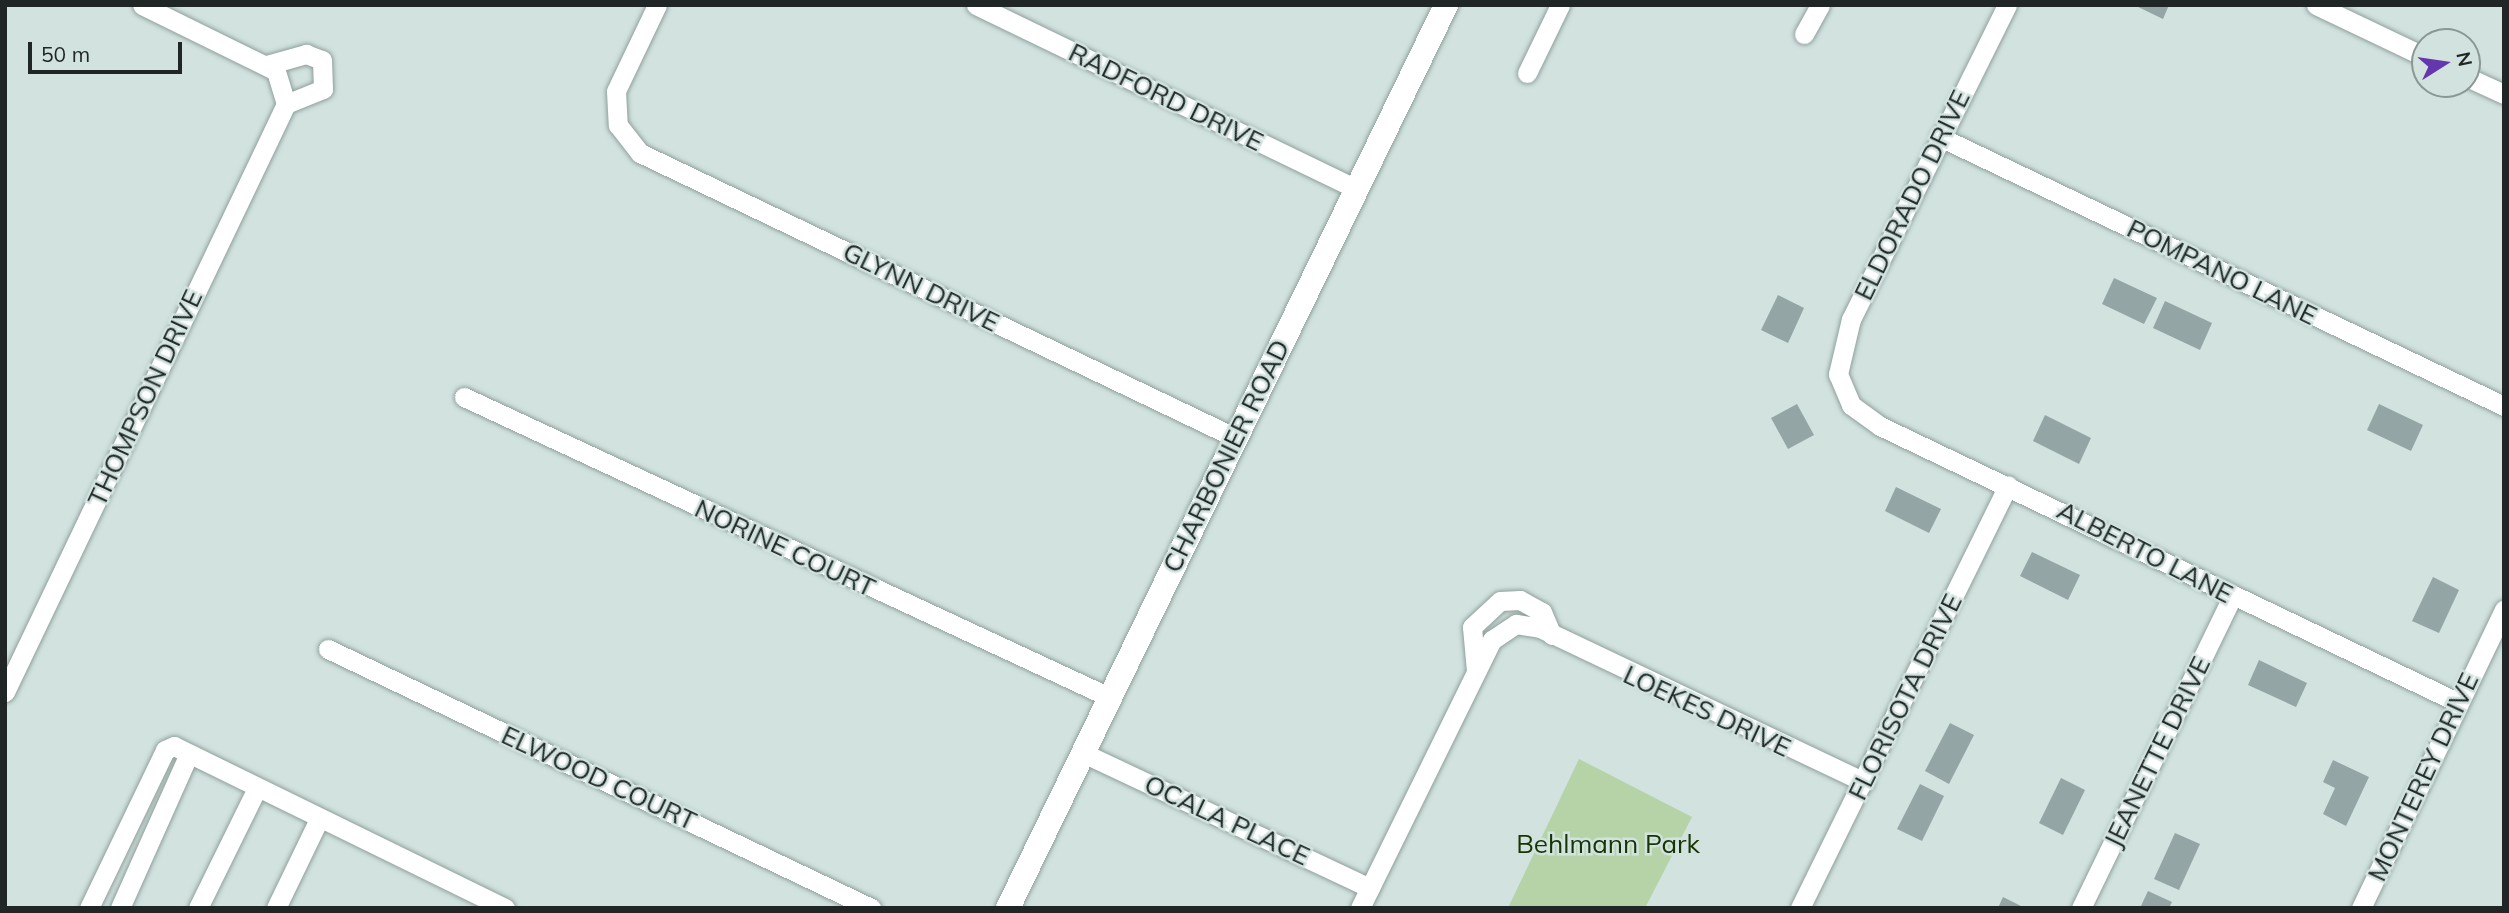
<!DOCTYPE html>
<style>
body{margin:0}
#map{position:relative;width:2509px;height:913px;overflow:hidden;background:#d1e2df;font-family:Mulish,sans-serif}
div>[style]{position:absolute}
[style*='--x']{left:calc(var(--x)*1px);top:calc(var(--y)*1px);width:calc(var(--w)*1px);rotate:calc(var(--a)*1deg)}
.green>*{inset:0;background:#b5d3a7}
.building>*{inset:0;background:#94a5a6}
.roads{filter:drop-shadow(0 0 2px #8fa09c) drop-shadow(0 0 2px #8fa09c)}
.minor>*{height:19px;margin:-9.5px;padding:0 9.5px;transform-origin:9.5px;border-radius:9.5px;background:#fff}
.major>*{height:24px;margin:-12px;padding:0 12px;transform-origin:12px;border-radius:12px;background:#fff}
span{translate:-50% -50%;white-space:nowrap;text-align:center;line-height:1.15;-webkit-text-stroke:5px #d1e2df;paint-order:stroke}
.street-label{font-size:26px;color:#1f2625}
.park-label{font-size:26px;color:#163502}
.frame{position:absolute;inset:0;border:7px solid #1f2625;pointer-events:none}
.north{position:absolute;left:2411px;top:28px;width:70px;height:70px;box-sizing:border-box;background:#d1e2df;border:2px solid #8a9795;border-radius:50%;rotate:78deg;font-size:19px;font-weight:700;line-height:28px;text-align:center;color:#1f2625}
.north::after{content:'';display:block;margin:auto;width:24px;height:32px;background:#6437ae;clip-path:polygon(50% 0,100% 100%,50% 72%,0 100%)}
.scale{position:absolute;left:28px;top:42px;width:154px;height:32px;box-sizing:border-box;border:4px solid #1f2625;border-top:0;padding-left:9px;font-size:21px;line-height:24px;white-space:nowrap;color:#1f2625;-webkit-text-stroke:5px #d1e2df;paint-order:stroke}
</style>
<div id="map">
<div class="green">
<i style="clip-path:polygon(1579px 759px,1692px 817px,1645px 908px,1508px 908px)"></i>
</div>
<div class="building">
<i style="clip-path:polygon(2134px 5px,2169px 5px,2163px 19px)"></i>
<i style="clip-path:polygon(2114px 278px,2157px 298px,2144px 324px,2102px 304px)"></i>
<i style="clip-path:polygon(1778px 295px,1804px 308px,1788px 343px,1761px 330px)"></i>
<i style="clip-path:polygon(2165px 301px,2212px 323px,2200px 350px,2153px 328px)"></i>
<i style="clip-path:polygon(1797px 404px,1814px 435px,1788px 449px,1771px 418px)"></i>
<i style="clip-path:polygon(2379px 404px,2423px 425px,2411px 451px,2367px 430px)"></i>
<i style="clip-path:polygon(2045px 415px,2091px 438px,2079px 464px,2033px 441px)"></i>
<i style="clip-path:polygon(1896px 487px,1941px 509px,1929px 533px,1885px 511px)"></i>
<i style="clip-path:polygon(2032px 552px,2080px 575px,2068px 600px,2020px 576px)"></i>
<i style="clip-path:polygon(2433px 577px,2459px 590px,2439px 633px,2412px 621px)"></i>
<i style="clip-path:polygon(2259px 660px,2307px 683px,2296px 707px,2248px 685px)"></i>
<i style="clip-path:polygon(1950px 723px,1974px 735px,1949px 784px,1925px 771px)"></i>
<i style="clip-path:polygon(2333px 760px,2369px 777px,2346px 826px,2323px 814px,2335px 788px,2323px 782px)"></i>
<i style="clip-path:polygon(2061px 778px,2085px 790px,2063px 835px,2039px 823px)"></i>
<i style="clip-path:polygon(1920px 784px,1944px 796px,1922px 841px,1897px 829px)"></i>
<i style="clip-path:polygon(2175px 833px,2200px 844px,2179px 890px,2154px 879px)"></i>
<i style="clip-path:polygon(2148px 891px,2172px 902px,2169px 908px,2140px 908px)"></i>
<i style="clip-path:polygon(2003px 897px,2025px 908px,1998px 908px)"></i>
</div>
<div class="roads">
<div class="minor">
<i style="--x:657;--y:5;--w:95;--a:115.5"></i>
<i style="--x:616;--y:91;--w:34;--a:87"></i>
<i style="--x:618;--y:125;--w:36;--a:52"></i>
<i style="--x:640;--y:153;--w:658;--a:25.55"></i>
<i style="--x:976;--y:5;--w:423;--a:25.8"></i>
<i style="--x:2007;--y:5;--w:351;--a:116.4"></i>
<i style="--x:1851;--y:319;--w:57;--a:103.3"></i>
<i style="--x:1838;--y:374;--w:34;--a:67"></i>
<i style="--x:1851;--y:405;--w:36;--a:36"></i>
<i style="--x:1880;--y:426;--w:640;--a:25.56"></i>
<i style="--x:2316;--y:5;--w:121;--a:25.5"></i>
<i style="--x:1804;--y:34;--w:33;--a:-61"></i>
<i style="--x:267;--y:65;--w:41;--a:-15.8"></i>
<i style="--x:306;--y:54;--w:17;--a:21"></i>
<i style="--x:322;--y:60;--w:29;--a:88"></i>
<i style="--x:323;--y:89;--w:40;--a:158"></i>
<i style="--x:1527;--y:73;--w:76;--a:-64.1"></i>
<i style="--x:2467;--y:77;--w:41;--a:24.7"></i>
<i style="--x:1940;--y:137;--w:625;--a:25.5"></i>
<i style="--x:464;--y:397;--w:709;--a:24.94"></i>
<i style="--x:328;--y:649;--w:602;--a:25.5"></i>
<i style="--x:1476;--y:671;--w:44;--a:-95.2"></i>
<i style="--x:1472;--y:627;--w:38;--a:-43"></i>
<i style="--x:1500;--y:601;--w:20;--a:-3"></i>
<i style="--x:1520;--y:600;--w:25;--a:29"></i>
<i style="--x:1542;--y:612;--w:25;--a:67"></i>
<i style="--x:5;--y:692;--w:652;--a:-64.46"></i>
<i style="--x:286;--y:104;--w:34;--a:-107"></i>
<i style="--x:276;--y:71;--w:149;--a:-153.8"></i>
<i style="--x:1083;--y:753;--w:317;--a:25.2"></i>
<i style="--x:89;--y:908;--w:175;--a:-64.3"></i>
<i style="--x:165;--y:750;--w:10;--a:-24"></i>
<i style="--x:174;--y:746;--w:369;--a:26.1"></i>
<i style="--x:120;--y:908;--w:169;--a:-65.9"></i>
<i style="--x:198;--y:908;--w:134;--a:-63.8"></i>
<i style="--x:276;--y:908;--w:99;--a:-64.2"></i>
<i style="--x:1360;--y:908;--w:299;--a:-63.8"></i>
<i style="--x:1492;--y:640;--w:29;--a:-34"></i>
<i style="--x:1516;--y:624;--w:24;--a:9"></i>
<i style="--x:1540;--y:628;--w:359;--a:25.4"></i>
<i style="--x:1800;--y:908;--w:471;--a:-63.8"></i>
<i style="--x:2081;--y:908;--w:348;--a:-64.1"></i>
<i style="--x:2361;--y:908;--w:331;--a:-64.4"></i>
</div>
<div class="major">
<i style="--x:1008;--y:908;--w:1004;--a:-64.12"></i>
</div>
</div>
<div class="street-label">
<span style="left:1166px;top:97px;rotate:26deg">RADFORD DRIVE</span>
<span style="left:1912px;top:195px;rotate:-64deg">ELDORADO DRIVE</span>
<span style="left:2222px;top:272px;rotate:26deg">POMPANO LANE</span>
<span style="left:921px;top:287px;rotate:26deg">GLYNN DRIVE</span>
<span style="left:145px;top:398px;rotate:-65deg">THOMPSON DRIVE</span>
<span style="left:1226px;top:456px;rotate:-64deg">CHARBONIER ROAD</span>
<span style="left:785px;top:548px;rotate:25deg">NORINE COURT</span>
<span style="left:2145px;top:552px;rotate:27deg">ALBERTO LANE</span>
<span style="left:1905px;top:697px;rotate:-64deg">FLORISOTA DRIVE</span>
<span style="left:1707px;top:711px;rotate:25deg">LOEKES DRIVE</span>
<span style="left:2157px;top:752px;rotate:-64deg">JEANETTE DRIVE</span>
<span style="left:2423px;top:777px;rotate:-65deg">MONTEREY DRIVE</span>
<span style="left:599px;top:778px;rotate:25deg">ELWOOD COURT</span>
<span style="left:1227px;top:820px;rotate:25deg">OCALA PLACE</span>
</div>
<div class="park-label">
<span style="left:1608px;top:844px">Behlmann Park</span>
</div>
<div class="frame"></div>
<div class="north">N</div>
<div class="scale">50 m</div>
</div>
